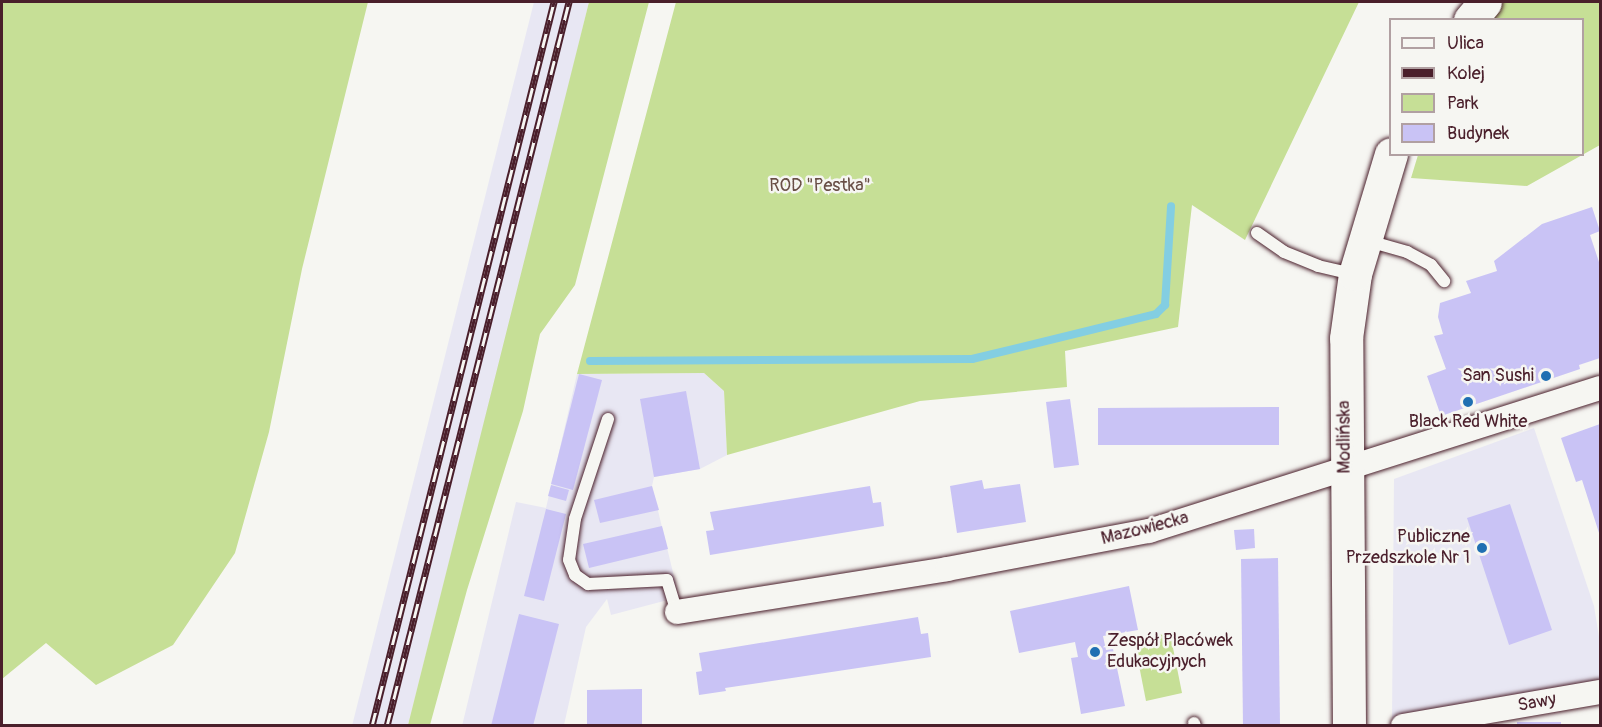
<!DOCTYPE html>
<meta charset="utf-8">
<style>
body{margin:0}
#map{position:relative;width:1602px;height:727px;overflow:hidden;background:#f6f6f2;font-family:Pangolin,sans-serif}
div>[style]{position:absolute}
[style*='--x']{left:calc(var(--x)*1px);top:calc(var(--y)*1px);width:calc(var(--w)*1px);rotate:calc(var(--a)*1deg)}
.built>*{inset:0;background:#e8e7f3}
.green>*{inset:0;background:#c6df96}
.stream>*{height:8px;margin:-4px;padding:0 4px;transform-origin:4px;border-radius:4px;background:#83cee2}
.building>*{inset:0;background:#c9c3f5}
.roads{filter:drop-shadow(0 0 2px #4a1f2b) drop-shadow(0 0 2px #4a1f2b)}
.service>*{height:12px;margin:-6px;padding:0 6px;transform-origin:6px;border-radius:6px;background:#f6f6f2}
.minor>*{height:24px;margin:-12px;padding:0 12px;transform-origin:12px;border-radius:12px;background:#f6f6f2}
.secondary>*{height:33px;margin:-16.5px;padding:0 16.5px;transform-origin:16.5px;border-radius:16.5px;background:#f6f6f2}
.rail>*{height:7px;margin-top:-3.5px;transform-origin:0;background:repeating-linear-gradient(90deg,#f6f6f2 0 14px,#4a1f2b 0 28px);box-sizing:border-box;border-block:2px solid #4a1f2b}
.dots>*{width:16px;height:16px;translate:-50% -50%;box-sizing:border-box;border:3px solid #f6f6f2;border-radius:50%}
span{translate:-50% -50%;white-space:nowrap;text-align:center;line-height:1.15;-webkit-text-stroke:5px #f6f6f2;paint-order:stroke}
.park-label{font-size:18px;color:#694f46}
.poi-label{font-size:18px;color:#4a1f2b}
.right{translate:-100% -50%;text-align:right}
.left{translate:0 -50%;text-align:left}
.street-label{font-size:18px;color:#4a1f2b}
.frame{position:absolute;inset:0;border:3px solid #4a1f2b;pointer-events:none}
.legend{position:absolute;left:1389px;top:18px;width:195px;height:138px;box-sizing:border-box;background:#f6f6f2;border:2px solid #b1a0a2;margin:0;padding:8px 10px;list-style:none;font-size:18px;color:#4a1f2b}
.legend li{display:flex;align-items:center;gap:12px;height:30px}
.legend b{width:30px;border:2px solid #b1a0a2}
</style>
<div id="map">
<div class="built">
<i style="clip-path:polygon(534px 2px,589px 2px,535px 225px,408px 725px,352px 726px)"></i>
<i style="clip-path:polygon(704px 373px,724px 391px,727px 455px,700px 469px,654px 477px,652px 486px,679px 597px,611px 615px,607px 599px,586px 627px,564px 725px,462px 726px,516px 502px,546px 508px,577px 374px)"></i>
<i style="clip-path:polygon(1534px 428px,1594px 606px,1600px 643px,1600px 685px,1392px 721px,1394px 479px)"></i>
</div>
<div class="green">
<i style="clip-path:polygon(2px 2px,368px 2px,302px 269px,269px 432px,235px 553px,173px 645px,96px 685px,46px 643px,2px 679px)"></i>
<i style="clip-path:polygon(589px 2px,649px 2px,575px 285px,540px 334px,523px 411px,467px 590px,430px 725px,408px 725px)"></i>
<i style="clip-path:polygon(676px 2px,1359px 2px,1245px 240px,1192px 205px,1178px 327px,1065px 351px,1067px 387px,920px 401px,727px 455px,724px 391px,704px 373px,577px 374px)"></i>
<i style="clip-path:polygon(1500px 2px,1600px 2px,1600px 145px,1527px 186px,1411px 178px,1418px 155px,1582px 154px,1582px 20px,1484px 19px)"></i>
<i style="clip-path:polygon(1170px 633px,1182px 693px,1146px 701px,1134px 640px)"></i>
</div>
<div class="stream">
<i style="--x:590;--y:361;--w:382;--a:-0.3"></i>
<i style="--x:972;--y:359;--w:189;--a:-13.7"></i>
<i style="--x:1156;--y:314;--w:13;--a:-45"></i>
<i style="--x:1165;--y:305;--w:99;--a:-86.5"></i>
</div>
<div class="building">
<i style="clip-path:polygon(1592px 207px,1600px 231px,1590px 235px,1600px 265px,1600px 358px,1579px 365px,1580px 369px,1441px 416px,1427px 376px,1446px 369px,1434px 336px,1443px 334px,1438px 317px,1440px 303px,1471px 293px,1466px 281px,1497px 271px,1494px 261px,1542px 224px)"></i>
<i style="clip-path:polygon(579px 374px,602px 380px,573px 490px,551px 484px)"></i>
<i style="clip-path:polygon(686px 391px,700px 469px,654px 477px,640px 399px)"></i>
<i style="clip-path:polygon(1070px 399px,1079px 465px,1054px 468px,1046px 402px)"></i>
<i style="clip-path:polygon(1279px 407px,1279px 445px,1098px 445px,1098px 408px)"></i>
<i style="clip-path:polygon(1600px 424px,1600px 536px,1582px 480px,1576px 482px,1561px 438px)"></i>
<i style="clip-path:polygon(982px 480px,984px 489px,1020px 484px,1026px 522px,957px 533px,950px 486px)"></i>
<i style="clip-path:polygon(551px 485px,569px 490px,566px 501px,548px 496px)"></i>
<i style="clip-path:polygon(652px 486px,659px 510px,600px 523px,594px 500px)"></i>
<i style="clip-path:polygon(870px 486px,873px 503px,881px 502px,884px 526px,710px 555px,706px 531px,714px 530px,710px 512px)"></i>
<i style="clip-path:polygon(1510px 504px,1552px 630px,1509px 645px,1467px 518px)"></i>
<i style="clip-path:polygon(546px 509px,566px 514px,544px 601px,524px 596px)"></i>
<i style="clip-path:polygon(662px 526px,668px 549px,589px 568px,583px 544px)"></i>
<i style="clip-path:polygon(1254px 529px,1255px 548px,1236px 550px,1234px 530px)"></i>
<i style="clip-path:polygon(1278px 558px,1280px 726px,1243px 726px,1241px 559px)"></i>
<i style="clip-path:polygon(1129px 586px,1138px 630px,1103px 636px,1106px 650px,1113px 649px,1125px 706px,1081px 714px,1071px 658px,1078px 657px,1075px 642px,1019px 653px,1010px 611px)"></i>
<i style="clip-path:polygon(519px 614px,559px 624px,533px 726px,491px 726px)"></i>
<i style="clip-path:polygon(918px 617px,921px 634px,928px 633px,931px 657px,725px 688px,726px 691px,699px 695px,696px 672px,702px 671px,699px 653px)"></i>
<i style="clip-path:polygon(642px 689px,642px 726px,587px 726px,587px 690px)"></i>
<i style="clip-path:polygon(1517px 722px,1561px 722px,1561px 726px,1517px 726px)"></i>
</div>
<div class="roads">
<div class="service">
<i style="--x:1257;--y:233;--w:33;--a:35"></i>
<i style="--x:1284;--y:252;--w:37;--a:22"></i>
<i style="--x:1318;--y:266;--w:37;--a:13"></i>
<i style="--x:1365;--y:240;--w:44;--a:15.9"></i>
<i style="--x:1407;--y:252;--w:27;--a:28"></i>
<i style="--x:1431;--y:265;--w:21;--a:51"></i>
<i style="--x:608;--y:419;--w:105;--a:108.3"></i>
<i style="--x:575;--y:519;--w:41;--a:98.3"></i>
<i style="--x:569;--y:560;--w:16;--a:68"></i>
<i style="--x:575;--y:575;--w:16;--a:35"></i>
<i style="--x:588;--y:584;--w:79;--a:-2.9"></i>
<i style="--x:667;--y:580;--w:34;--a:73"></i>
<i style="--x:1194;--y:723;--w:3;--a:72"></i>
</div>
<div class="minor">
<i style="--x:677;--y:612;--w:273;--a:-9"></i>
<i style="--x:947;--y:569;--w:206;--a:-10.7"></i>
<i style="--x:1149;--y:531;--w:473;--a:-17.6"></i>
<i style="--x:1403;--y:726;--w:200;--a:-9.8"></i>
</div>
<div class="secondary">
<i style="--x:1470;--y:20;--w:23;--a:-50"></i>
<i style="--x:1349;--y:726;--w:388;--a:-90.4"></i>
<i style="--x:1346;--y:338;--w:65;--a:-82"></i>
<i style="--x:1355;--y:274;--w:125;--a:-73.3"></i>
</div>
</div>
<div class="rail">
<i style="--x:372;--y:726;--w:747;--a:-75.89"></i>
<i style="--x:387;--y:726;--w:747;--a:-75.89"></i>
</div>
<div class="dots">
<i style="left:1546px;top:376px;background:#1f6fb2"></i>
<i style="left:1468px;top:402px;background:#1f6fb2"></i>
<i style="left:1482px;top:548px;background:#1f6fb2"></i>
<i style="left:1095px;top:652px;background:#1f6fb2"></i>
</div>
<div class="park-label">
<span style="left:820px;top:186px">ROD "Pestka"</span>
</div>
<div class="poi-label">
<span class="right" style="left:1534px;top:376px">San Sushi</span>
<span style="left:1468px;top:422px">Black Red White</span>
<span class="right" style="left:1470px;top:548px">Publiczne<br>Przedszkole Nr 1</span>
<span class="left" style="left:1107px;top:652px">Zespół Placówek<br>Edukacyjnych</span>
</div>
<div class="street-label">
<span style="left:1345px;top:437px;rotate:-90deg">Modlińska</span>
<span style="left:1145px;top:529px;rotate:-14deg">Mazowiecka</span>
<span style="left:1537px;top:703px;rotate:-10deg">Sawy</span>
</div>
<div class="frame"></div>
<ul class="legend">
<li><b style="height:8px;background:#f6f6f2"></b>Ulica</li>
<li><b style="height:8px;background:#4a1f2b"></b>Kolej</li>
<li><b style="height:16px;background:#c6df96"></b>Park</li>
<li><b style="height:16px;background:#c9c3f5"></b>Budynek</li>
</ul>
</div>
